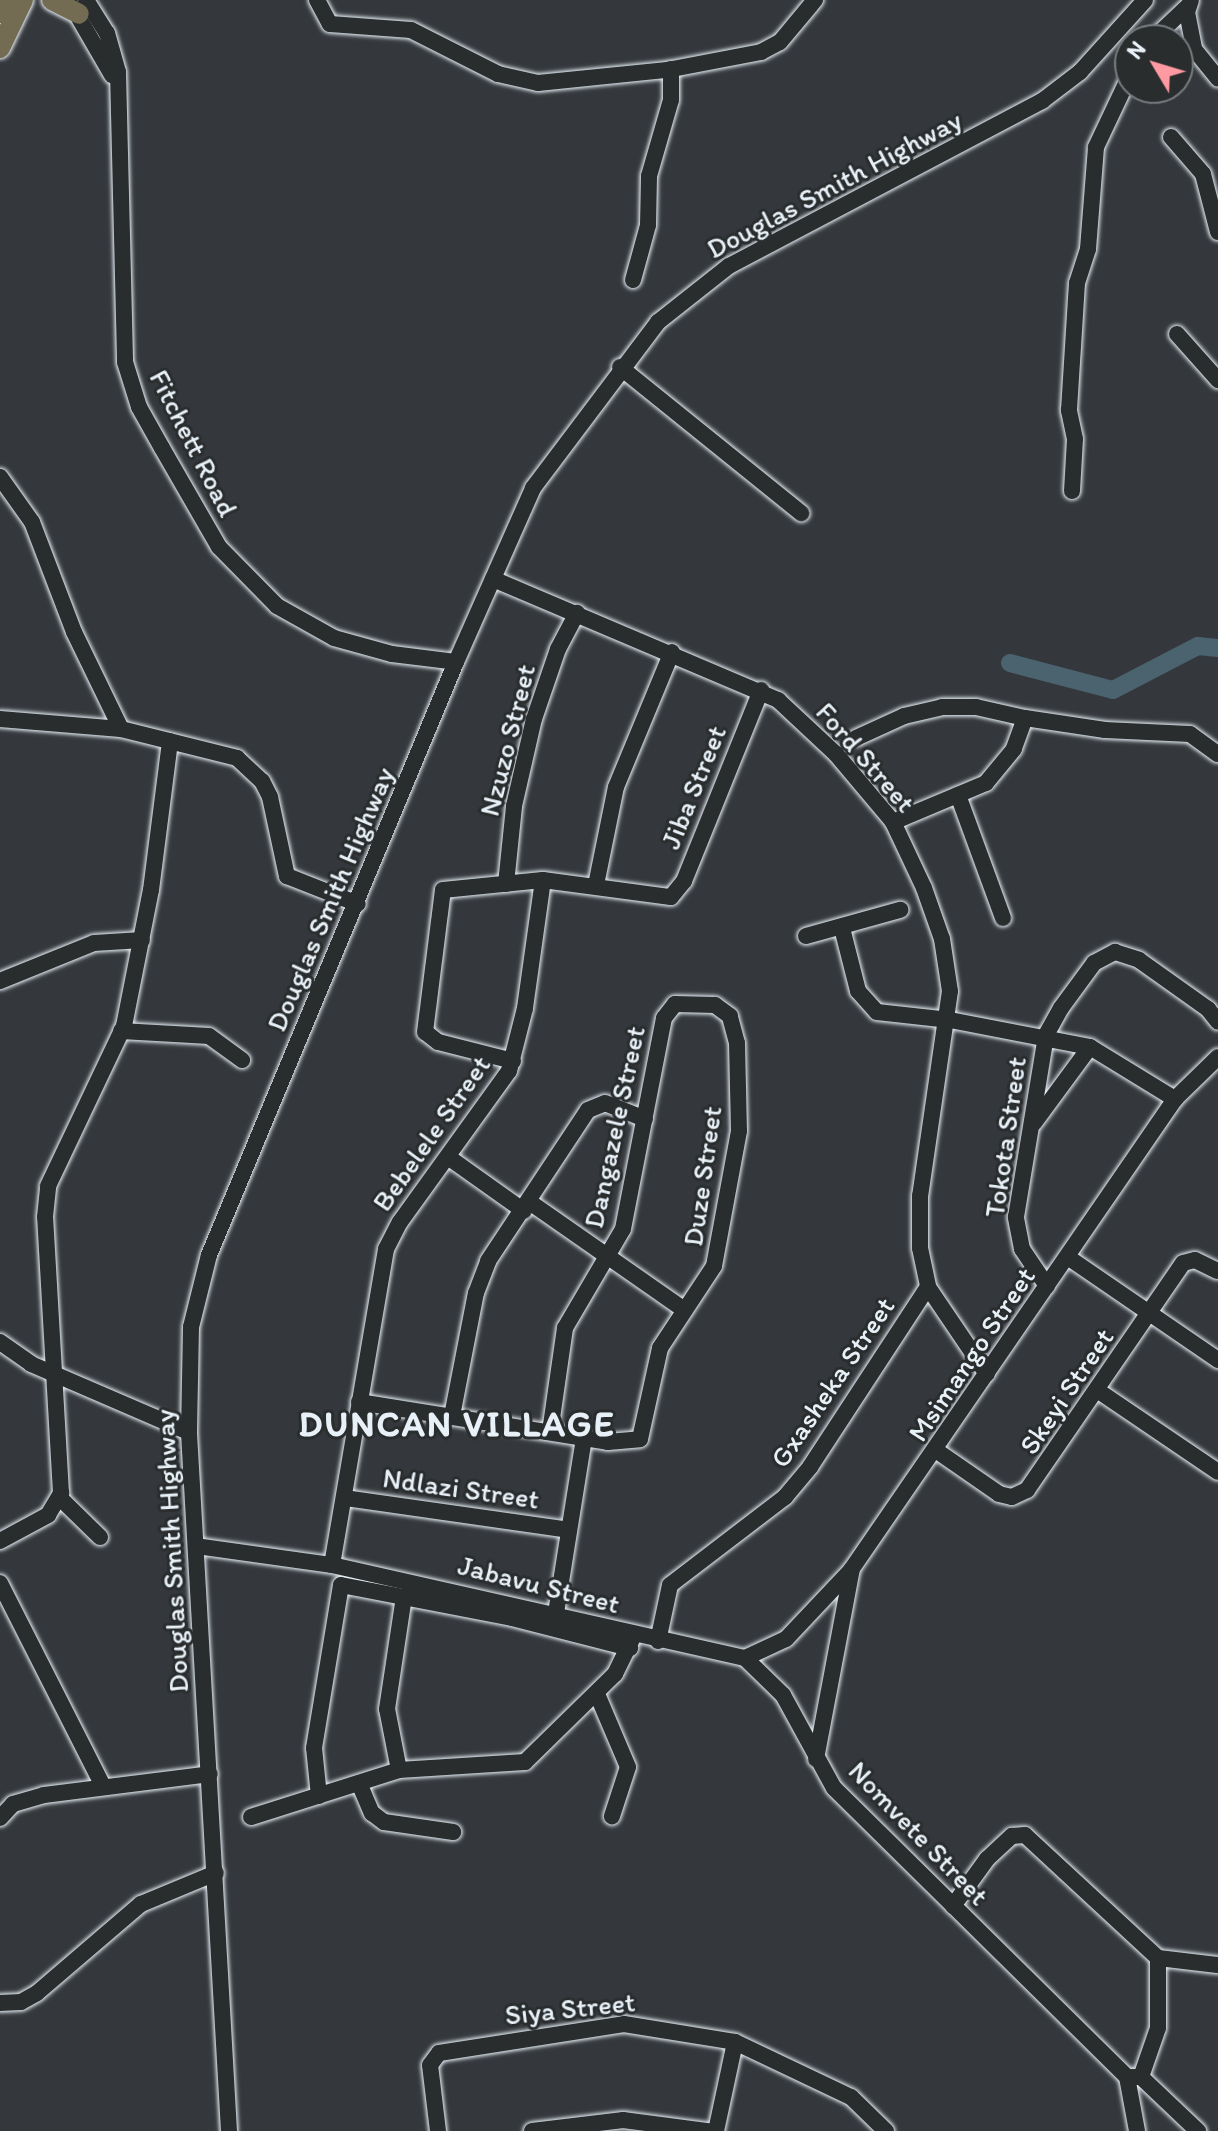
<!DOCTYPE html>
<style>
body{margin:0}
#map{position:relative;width:1218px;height:2131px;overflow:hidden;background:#34373b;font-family:Itim,sans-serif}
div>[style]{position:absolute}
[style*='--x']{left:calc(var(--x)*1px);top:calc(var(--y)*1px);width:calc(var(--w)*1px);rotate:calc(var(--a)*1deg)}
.river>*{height:18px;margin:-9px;padding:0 9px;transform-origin:9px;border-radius:9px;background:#4b626f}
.roads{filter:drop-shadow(0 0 2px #e8f1f8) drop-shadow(0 0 2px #e8f1f8)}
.minor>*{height:16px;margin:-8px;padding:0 8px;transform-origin:8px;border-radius:8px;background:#2a2d2e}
.major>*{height:20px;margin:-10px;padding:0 10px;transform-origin:10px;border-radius:10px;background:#736b52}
span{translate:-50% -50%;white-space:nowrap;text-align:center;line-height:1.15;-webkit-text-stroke:6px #2a2d2e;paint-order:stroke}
.street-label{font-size:28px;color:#e8f1f8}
.district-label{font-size:36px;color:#e8f1f8;font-weight:700;letter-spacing:2px}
.north{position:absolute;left:1114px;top:24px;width:80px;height:80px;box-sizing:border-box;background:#2a2d2e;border:2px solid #767b7f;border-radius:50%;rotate:308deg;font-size:22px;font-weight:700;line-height:32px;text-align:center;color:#e8f1f8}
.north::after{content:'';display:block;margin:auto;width:28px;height:36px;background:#ff9aa2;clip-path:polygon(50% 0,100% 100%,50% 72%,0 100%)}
</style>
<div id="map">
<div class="river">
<i style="--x:1010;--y:663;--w:106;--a:14.7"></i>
<i style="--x:1113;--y:690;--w:96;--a:-27.4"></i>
<i style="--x:1198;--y:646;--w:20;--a:6"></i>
</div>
<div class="roads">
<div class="minor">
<i style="--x:86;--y:0;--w:39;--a:58"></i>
<i style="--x:107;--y:33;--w:41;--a:74.2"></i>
<i style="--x:118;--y:72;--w:290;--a:88.6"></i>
<i style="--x:125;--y:362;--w:47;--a:72.7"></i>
<i style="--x:139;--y:407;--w:47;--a:60.7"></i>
<i style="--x:162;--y:448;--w:114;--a:60.1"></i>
<i style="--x:219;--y:547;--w:83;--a:45.5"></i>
<i style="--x:277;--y:606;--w:65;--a:29.3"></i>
<i style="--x:334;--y:638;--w:60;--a:15.4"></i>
<i style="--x:392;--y:654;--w:64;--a:7.1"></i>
<i style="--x:317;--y:0;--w:27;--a:62"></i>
<i style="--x:330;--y:24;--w:81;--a:4.2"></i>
<i style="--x:411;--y:30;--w:97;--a:26.8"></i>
<i style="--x:498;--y:74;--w:41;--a:12.7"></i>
<i style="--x:538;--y:83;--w:130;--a:-5.8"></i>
<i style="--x:667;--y:70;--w:96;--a:-10.8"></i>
<i style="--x:761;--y:52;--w:21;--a:-28"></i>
<i style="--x:780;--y:42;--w:55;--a:-50.2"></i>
<i style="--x:1191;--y:0;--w:13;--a:108"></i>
<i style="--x:1187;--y:12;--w:38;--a:79"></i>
<i style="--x:1194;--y:49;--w:38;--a:51"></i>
<i style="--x:72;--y:6;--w:80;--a:59.9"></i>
<i style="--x:1152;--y:40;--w:51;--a:-43.4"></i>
<i style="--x:1171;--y:137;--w:49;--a:49.1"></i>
<i style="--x:1203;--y:174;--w:60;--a:75.5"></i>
<i style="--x:633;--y:280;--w:57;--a:-74.7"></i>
<i style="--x:648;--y:225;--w:49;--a:-88.8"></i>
<i style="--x:649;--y:176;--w:79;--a:-73.9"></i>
<i style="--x:671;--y:100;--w:31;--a:-90"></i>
<i style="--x:1177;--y:334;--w:62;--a:48.3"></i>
<i style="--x:620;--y:367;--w:233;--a:38.9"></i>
<i style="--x:0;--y:477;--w:55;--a:54.6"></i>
<i style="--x:32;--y:522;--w:118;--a:69.1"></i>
<i style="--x:74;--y:632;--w:108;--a:64.1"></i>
<i style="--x:1072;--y:491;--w:52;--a:-86.7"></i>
<i style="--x:1075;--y:439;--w:30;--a:-102"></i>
<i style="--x:1069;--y:410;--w:127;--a:-86.4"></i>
<i style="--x:1077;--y:283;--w:36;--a:-72"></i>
<i style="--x:1088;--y:249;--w:102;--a:-85.5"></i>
<i style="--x:1096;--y:147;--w:80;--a:-64.7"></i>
<i style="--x:493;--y:579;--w:310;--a:23"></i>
<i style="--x:778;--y:700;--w:79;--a:43"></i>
<i style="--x:836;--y:754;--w:89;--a:50"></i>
<i style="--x:893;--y:822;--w:73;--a:64.8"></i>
<i style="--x:924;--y:888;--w:54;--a:70.6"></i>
<i style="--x:942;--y:939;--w:53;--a:81.3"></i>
<i style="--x:950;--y:991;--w:207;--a:98.3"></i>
<i style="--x:920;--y:1196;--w:52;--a:90"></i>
<i style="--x:920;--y:1248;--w:40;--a:78"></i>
<i style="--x:928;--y:1287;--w:105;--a:55.9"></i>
<i style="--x:1025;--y:718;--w:81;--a:8.5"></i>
<i style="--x:1105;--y:730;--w:85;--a:2.7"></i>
<i style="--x:1190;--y:734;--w:34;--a:36"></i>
<i style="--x:0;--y:719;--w:121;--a:4.7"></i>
<i style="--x:121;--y:729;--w:120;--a:14"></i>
<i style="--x:237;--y:758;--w:34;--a:43"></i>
<i style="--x:262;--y:781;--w:18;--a:63"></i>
<i style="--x:270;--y:797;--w:81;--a:77.9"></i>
<i style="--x:287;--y:876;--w:76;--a:21.5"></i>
<i style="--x:856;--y:738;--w:53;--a:-24.6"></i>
<i style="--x:904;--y:716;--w:39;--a:-13"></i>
<i style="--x:942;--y:707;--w:34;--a:0"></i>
<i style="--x:976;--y:707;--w:50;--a:12.7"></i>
<i style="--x:1025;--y:718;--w:33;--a:110"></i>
<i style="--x:1014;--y:749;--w:44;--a:129.5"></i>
<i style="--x:986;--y:783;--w:101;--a:157.2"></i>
<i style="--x:958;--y:795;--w:131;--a:69.9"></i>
<i style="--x:506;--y:884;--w:78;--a:-84.1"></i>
<i style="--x:514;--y:806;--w:89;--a:-77.1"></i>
<i style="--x:534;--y:719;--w:74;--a:-71.1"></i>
<i style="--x:558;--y:649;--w:41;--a:-62.2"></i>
<i style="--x:596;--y:885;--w:100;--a:-78.5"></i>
<i style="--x:616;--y:787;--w:146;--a:-67.5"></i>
<i style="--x:842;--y:928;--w:65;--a:75.7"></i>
<i style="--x:858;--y:991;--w:28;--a:48"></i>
<i style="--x:877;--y:1012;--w:73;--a:6.3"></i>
<i style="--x:950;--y:1020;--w:143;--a:10.9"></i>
<i style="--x:1090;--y:1047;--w:100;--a:31.5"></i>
<i style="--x:806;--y:936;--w:98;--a:-15.5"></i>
<i style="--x:0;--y:981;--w:101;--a:-22"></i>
<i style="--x:94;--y:943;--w:48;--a:-3.6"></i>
<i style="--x:121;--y:1031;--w:88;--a:3.3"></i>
<i style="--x:209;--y:1036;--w:41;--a:36"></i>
<i style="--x:513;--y:1061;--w:77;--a:-165.8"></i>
<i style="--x:438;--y:1042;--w:16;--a:-142"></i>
<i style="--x:425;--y:1032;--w:143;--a:-82.8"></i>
<i style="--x:443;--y:890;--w:100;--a:-5.7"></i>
<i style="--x:543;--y:880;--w:129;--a:7.6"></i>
<i style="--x:671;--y:897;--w:21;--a:-51"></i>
<i style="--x:684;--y:881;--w:206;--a:-68"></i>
<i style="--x:1034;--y:1123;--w:94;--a:-53.6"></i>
<i style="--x:448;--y:1157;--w:93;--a:35.4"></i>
<i style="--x:531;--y:1203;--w:185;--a:34.9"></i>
<i style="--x:1069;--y:1258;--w:181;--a:34.4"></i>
<i style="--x:1047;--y:1286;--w:45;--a:-124"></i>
<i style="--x:1022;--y:1249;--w:33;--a:-101"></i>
<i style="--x:1016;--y:1217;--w:184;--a:-80.6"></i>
<i style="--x:1046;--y:1035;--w:31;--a:-61"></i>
<i style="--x:1061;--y:1008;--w:56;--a:-53.7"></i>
<i style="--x:1094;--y:963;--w:24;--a:-28"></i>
<i style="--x:1115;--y:952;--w:25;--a:18"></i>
<i style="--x:1139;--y:960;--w:85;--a:35.4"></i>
<i style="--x:1208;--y:1009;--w:16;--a:52"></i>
<i style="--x:0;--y:1342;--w:38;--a:35"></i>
<i style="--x:31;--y:1364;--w:172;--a:23.3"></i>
<i style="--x:1097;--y:1390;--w:146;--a:34.1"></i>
<i style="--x:359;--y:1402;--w:252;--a:9.1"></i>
<i style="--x:608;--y:1442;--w:32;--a:-5"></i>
<i style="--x:640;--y:1439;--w:93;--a:-77.6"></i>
<i style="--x:660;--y:1348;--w:98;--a:-56.6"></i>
<i style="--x:714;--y:1266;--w:137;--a:-79.5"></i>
<i style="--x:739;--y:1131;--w:88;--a:-91.3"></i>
<i style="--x:737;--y:1043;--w:28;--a:-105"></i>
<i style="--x:730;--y:1016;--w:19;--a:-144"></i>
<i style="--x:715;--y:1005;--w:40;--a:-178.6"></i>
<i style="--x:675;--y:1004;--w:18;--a:128"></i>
<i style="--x:664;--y:1018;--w:215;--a:101"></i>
<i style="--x:623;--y:1229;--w:115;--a:120.4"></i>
<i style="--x:565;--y:1328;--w:105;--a:98.2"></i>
<i style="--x:452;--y:1416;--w:125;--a:-79"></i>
<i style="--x:476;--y:1293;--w:34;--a:-69"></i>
<i style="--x:488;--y:1261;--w:181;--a:-56.5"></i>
<i style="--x:588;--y:1110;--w:18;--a:-22"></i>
<i style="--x:605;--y:1103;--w:43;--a:21.8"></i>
<i style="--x:937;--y:1451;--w:75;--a:34.7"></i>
<i style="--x:999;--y:1494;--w:13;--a:13"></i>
<i style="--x:1012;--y:1497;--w:17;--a:-25"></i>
<i style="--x:1027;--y:1490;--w:275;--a:-55.5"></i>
<i style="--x:1183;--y:1263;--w:12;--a:-14"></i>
<i style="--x:1195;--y:1260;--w:25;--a:26"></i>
<i style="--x:60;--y:1498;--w:56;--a:44.3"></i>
<i style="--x:345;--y:1498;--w:226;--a:8.1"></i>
<i style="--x:0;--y:1541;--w:55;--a:-28.4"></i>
<i style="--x:48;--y:1515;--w:26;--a:-59"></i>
<i style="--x:61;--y:1493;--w:276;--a:-93.3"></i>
<i style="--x:45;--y:1217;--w:31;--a:-84"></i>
<i style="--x:48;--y:1186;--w:177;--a:-64.6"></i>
<i style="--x:124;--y:1026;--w:139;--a:-78.8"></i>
<i style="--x:151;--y:890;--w:150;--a:-82.7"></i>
<i style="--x:196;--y:1546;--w:137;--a:8"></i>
<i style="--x:332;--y:1565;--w:423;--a:12.7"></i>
<i style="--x:745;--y:1658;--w:53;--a:44.2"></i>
<i style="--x:783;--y:1695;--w:106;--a:61.3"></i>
<i style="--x:834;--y:1788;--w:412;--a:44.6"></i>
<i style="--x:332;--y:1565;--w:321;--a:-80.3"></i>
<i style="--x:386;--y:1249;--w:30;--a:-63"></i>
<i style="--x:400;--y:1222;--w:186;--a:-54.2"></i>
<i style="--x:509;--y:1071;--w:65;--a:-75.7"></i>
<i style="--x:525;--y:1008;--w:129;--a:-82"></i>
<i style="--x:0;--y:1583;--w:225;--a:63.1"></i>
<i style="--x:556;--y:1613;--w:177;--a:-80.9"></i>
<i style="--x:658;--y:1641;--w:57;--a:-77.9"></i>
<i style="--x:670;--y:1585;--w:145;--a:-37.4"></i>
<i style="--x:785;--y:1497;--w:39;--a:-50"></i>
<i style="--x:810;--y:1467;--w:215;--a:-56.8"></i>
<i style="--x:745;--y:1658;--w:45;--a:-24.9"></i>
<i style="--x:786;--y:1639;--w:95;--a:-46.7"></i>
<i style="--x:851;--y:1570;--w:572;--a:-55.48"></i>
<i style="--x:1175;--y:1099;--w:60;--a:-44.3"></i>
<i style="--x:597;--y:1694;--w:79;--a:67"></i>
<i style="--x:628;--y:1767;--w:52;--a:108.1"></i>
<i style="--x:816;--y:1759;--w:193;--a:-79.3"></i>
<i style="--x:399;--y:1770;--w:62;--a:-101.1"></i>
<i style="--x:387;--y:1709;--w:114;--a:-81.4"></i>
<i style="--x:359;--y:1783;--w:33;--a:67"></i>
<i style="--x:372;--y:1813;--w:15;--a:37"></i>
<i style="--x:384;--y:1822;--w:70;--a:8.2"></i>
<i style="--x:319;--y:1796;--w:48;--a:-95.9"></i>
<i style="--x:314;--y:1748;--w:165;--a:-80.6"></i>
<i style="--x:341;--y:1585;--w:174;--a:10.9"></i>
<i style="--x:512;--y:1618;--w:122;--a:14.3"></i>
<i style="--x:251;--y:1817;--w:155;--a:-17.6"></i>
<i style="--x:399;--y:1770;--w:126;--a:-3.6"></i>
<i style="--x:525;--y:1762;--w:126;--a:-44.4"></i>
<i style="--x:615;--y:1674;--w:39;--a:-64"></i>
<i style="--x:0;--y:1818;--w:19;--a:-47"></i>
<i style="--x:13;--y:1804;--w:32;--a:-16"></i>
<i style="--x:44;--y:1795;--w:167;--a:-7.2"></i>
<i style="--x:953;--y:1906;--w:58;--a:-54.1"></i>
<i style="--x:987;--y:1859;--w:34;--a:-43"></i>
<i style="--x:1012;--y:1836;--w:13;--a:-4"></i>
<i style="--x:1025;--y:1835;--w:181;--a:42.8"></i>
<i style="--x:1158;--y:1958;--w:60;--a:6.7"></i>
<i style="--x:0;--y:2003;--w:21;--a:-3"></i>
<i style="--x:21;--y:2002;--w:18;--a:-29"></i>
<i style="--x:37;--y:1993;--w:137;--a:-40.6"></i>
<i style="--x:141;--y:1904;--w:81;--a:-22.5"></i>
<i style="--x:1127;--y:2077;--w:55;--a:79.5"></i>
<i style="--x:1132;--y:2077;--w:9;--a:0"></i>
<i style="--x:1141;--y:2077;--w:79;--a:43.5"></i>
<i style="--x:1141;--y:2077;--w:52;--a:-70.9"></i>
<i style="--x:1158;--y:2028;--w:70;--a:-90"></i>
<i style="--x:229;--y:2131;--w:700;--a:-93.28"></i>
<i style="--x:189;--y:1432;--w:105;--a:-88.9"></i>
<i style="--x:191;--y:1327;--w:74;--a:-76"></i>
<i style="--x:209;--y:1255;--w:642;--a:-67.39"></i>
<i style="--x:456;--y:662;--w:190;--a:-66.1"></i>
<i style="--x:533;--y:488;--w:208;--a:-53"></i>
<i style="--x:658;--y:322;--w:90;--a:-38.3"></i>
<i style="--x:729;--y:266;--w:354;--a:-27.8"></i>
<i style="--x:1042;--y:101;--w:48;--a:-37.3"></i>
<i style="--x:1080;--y:72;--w:97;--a:-47.9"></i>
<i style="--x:438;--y:2131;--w:66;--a:-96.9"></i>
<i style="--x:430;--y:2065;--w:15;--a:-53"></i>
<i style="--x:439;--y:2053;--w:187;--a:-8.9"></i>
<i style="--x:624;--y:2024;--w:112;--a:9.2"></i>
<i style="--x:735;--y:2042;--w:128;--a:25.4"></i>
<i style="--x:851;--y:2097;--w:49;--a:44.2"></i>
<i style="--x:532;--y:2131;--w:92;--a:-6.9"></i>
<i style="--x:623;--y:2120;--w:86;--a:7.4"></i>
<i style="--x:716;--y:2131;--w:91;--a:-77.9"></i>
</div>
<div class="major">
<i style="--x:52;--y:0;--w:30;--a:27"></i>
<i style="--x:0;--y:13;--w:14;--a:-65"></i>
<i style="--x:0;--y:48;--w:53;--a:-64.4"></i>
</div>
</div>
<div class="street-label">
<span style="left:834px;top:184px;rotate:-28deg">Douglas Smith Highway</span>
<span style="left:194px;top:443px;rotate:63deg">Fitchett Road</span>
<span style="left:507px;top:740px;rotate:-76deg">Nzuzo Street</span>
<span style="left:866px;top:757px;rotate:49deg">Ford Street</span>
<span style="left:693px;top:787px;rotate:-68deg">Jiba Street</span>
<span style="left:330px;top:899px;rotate:-67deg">Douglas Smith Highway</span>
<span style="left:614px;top:1127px;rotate:-78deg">Dangazele Street</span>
<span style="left:431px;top:1133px;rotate:-55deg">Bebelele Street</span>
<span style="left:1005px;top:1137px;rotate:-82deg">Tokota Street</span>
<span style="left:702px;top:1176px;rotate:-82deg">Duze Street</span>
<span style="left:971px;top:1354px;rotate:-56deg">Msimango Street</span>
<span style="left:832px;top:1382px;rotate:-56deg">Gxasheka Street</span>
<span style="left:1066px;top:1391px;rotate:-56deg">Skeyi Street</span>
<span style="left:461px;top:1488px;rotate:8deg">Ndlazi Street</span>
<span style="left:171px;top:1551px;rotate:-93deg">Douglas Smith Highway</span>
<span style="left:539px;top:1584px;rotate:14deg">Jabavu Street</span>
<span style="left:919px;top:1833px;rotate:46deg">Nomvete Street</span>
<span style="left:570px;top:2008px;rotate:-6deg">Siya Street</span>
</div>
<div class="district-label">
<span style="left:457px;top:1424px">DUNCAN VILLAGE</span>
</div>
<div class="north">N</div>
</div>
